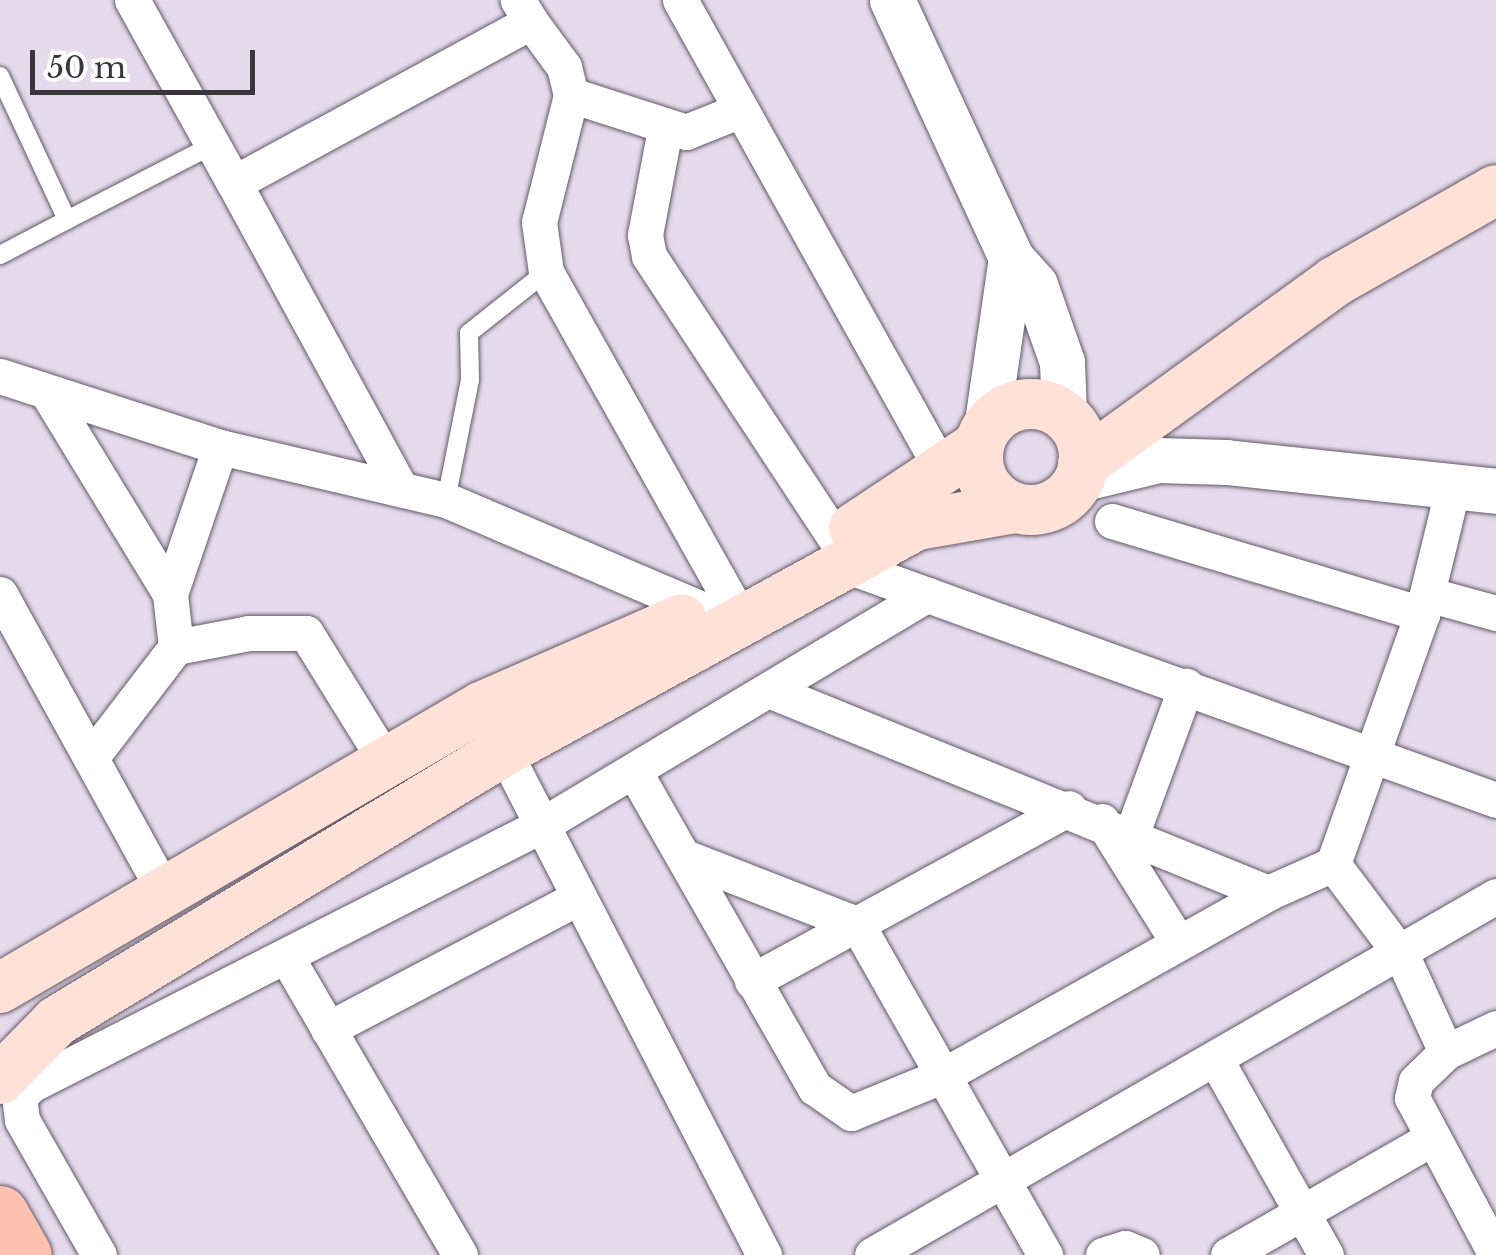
<!DOCTYPE html>
<style>
body{margin:0}
#map{position:relative;width:1496px;height:1255px;overflow:hidden;background:#e5dbed;font-family:"Libre Baskerville",serif}
div>[style]{position:absolute}
[style*='--x']{left:calc(var(--x)*1px);top:calc(var(--y)*1px);width:calc(var(--w)*1px);rotate:calc(var(--a)*1deg)}
.roads{filter:drop-shadow(0 0 2px #625968) drop-shadow(0 0 2px #625968)}
.service>*{height:18px;margin:-9px;padding:0 9px;transform-origin:9px;border-radius:9px;background:#fff}
.minor>*{height:35px;margin:-17.5px;padding:0 17.5px;transform-origin:17.5px;border-radius:17.5px;background:#fff}
.tertiary>*{height:45px;margin:-22.5px;padding:0 22.5px;transform-origin:22.5px;border-radius:22.5px;background:#fff}
.secondary>*{height:50px;margin:-25px;padding:0 25px;transform-origin:25px;border-radius:25px;background:#ffe1d7}
.secondary>.ring{margin:-25px;padding:0;box-sizing:content-box;background:none;border:50px solid #ffe1d7;border-radius:50%}
.primary>*{height:55px;margin:-27.5px;padding:0 27.5px;transform-origin:27.5px;border-radius:27.5px;background:#ffc2af}
span{translate:-50% -50%;white-space:nowrap;text-align:center;line-height:1.15;-webkit-text-stroke:8px #fff;paint-order:stroke}
.scale{position:absolute;left:30px;top:50px;width:225px;height:45px;box-sizing:border-box;border:5px solid #3a363d;border-top:0;padding-left:12px;font-size:30px;line-height:35px;white-space:nowrap;color:#3a363d;-webkit-text-stroke:8px #fff;paint-order:stroke}
</style>
<div id="map">
<div class="roads">
<div class="service">
<i style="--x:0;--y:76;--w:159;--a:65"></i>
<i style="--x:67;--y:220;--w:76;--a:152.4"></i>
<i style="--x:67;--y:220;--w:164;--a:-27.2"></i>
<i style="--x:446;--y:500;--w:122;--a:-78.7"></i>
<i style="--x:470;--y:380;--w:47;--a:-91.2"></i>
<i style="--x:469;--y:333;--w:98;--a:-38.4"></i>
</div>
<div class="minor">
<i style="--x:132;--y:0;--w:210;--a:60.9"></i>
<i style="--x:234;--y:183;--w:338;--a:-28.5"></i>
<i style="--x:531;--y:22;--w:26;--a:-121"></i>
<i style="--x:680;--y:0;--w:538;--a:60.86"></i>
<i style="--x:531;--y:22;--w:56;--a:53.7"></i>
<i style="--x:564;--y:67;--w:29;--a:76"></i>
<i style="--x:571;--y:95;--w:131;--a:104.1"></i>
<i style="--x:539;--y:222;--w:50;--a:82"></i>
<i style="--x:546;--y:272;--w:372;--a:60.7"></i>
<i style="--x:571;--y:95;--w:121;--a:17.8"></i>
<i style="--x:686;--y:132;--w:59;--a:-21.8"></i>
<i style="--x:665;--y:129;--w:108;--a:100.7"></i>
<i style="--x:645;--y:235;--w:21;--a:79"></i>
<i style="--x:649;--y:256;--w:340;--a:56.6"></i>
<i style="--x:234;--y:183;--w:349;--a:61.4"></i>
<i style="--x:0;--y:376;--w:231;--a:17.9"></i>
<i style="--x:220;--y:447;--w:232;--a:13.2"></i>
<i style="--x:446;--y:500;--w:280;--a:23.1"></i>
<i style="--x:48;--y:394;--w:234;--a:58.6"></i>
<i style="--x:1112;--y:521;--w:324;--a:16.7"></i>
<i style="--x:842;--y:564;--w:695;--a:19.84"></i>
<i style="--x:0;--y:594;--w:336;--a:61.1"></i>
<i style="--x:1427;--y:594;--w:72;--a:15.4"></i>
<i style="--x:176;--y:647;--w:74;--a:-10.9"></i>
<i style="--x:249;--y:633;--w:57;--a:0"></i>
<i style="--x:306;--y:633;--w:152;--a:58.2"></i>
<i style="--x:771;--y:691;--w:536;--a:22.12"></i>
<i style="--x:494;--y:732;--w:589;--a:62.69"></i>
<i style="--x:93;--y:755;--w:136;--a:-52.5"></i>
<i style="--x:176;--y:647;--w:53;--a:-96.5"></i>
<i style="--x:170;--y:594;--w:155;--a:-71.2"></i>
<i style="--x:634;--y:771;--w:365;--a:60.3"></i>
<i style="--x:815;--y:1088;--w:44;--a:34.8"></i>
<i style="--x:851;--y:1113;--w:100;--a:-22.2"></i>
<i style="--x:944;--y:1075;--w:372;--a:-29.3"></i>
<i style="--x:1268;--y:893;--w:71;--a:-24"></i>
<i style="--x:1102;--y:821;--w:143;--a:57.9"></i>
<i style="--x:1132;--y:833;--w:157;--a:-69.8"></i>
<i style="--x:685;--y:857;--w:185;--a:21.3"></i>
<i style="--x:857;--y:924;--w:381;--a:60.4"></i>
<i style="--x:286;--y:956;--w:346;--a:59.8"></i>
<i style="--x:752;--y:981;--w:361;--a:-28.6"></i>
<i style="--x:328;--y:1029;--w:281;--a:-27.7"></i>
<i style="--x:1446;--y:1052;--w:106;--a:-114.6"></i>
<i style="--x:1402;--y:956;--w:115;--a:-126.9"></i>
<i style="--x:1333;--y:864;--w:265;--a:-70.4"></i>
<i style="--x:1422;--y:614;--w:135;--a:-76.3"></i>
<i style="--x:1216;--y:1060;--w:224;--a:60.6"></i>
<i style="--x:99;--y:1255;--w:155;--a:-119.7"></i>
<i style="--x:22;--y:1120;--w:23;--a:-97"></i>
<i style="--x:19;--y:1097;--w:17;--a:-45"></i>
<i style="--x:31;--y:1085;--w:571;--a:-26.97"></i>
<i style="--x:540;--y:826;--w:451;--a:-30.9"></i>
<i style="--x:872;--y:1255;--w:720;--a:-29.91"></i>
<i style="--x:1103;--y:1255;--w:23;--a:-18"></i>
<i style="--x:1125;--y:1248;--w:18;--a:22"></i>
<i style="--x:1228;--y:1255;--w:235;--a:-29.8"></i>
<i style="--x:1496;--y:1255;--w:178;--a:-118.1"></i>
<i style="--x:1412;--y:1098;--w:17;--a:-77"></i>
<i style="--x:1416;--y:1081;--w:42;--a:-44"></i>
<i style="--x:1446;--y:1052;--w:55;--a:-25.6"></i>
</div>
<div class="tertiary">
<i style="--x:892;--y:0;--w:284;--a:65.2"></i>
<i style="--x:1011;--y:258;--w:36;--a:48"></i>
<i style="--x:1035;--y:285;--w:82;--a:70.7"></i>
<i style="--x:1062;--y:362;--w:53;--a:87.8"></i>
<i style="--x:986;--y:429;--w:173;--a:-81.7"></i>
<i style="--x:1079;--y:479;--w:81;--a:-13.5"></i>
<i style="--x:1158;--y:460;--w:68;--a:1.7"></i>
<i style="--x:1226;--y:462;--w:272;--a:6.1"></i>
</div>
<div class="secondary">
<i class="ring" style="left:978px;top:404px;width:56px;height:56px"></i>
<i style="--x:1083;--y:464;--w:310;--a:-35.9"></i>
<i style="--x:1334;--y:282;--w:186;--a:-29.6"></i>
<i style="--x:854;--y:528;--w:150;--a:-33.6"></i>
<i style="--x:0;--y:988;--w:557;--a:-30.29"></i>
<i style="--x:481;--y:707;--w:219;--a:-23.6"></i>
<i style="--x:0;--y:1079;--w:81;--a:-45.5"></i>
<i style="--x:57;--y:1021;--w:522;--a:-31.13"></i>
<i style="--x:504;--y:751;--w:471;--a:-28.7"></i>
<i style="--x:917;--y:525;--w:99;--a:-9.8"></i>
</div>
<div class="primary">
<i style="--x:0;--y:1213;--w:48;--a:60.3"></i>
</div>
</div>
<div class="scale">50 m</div>
</div>
